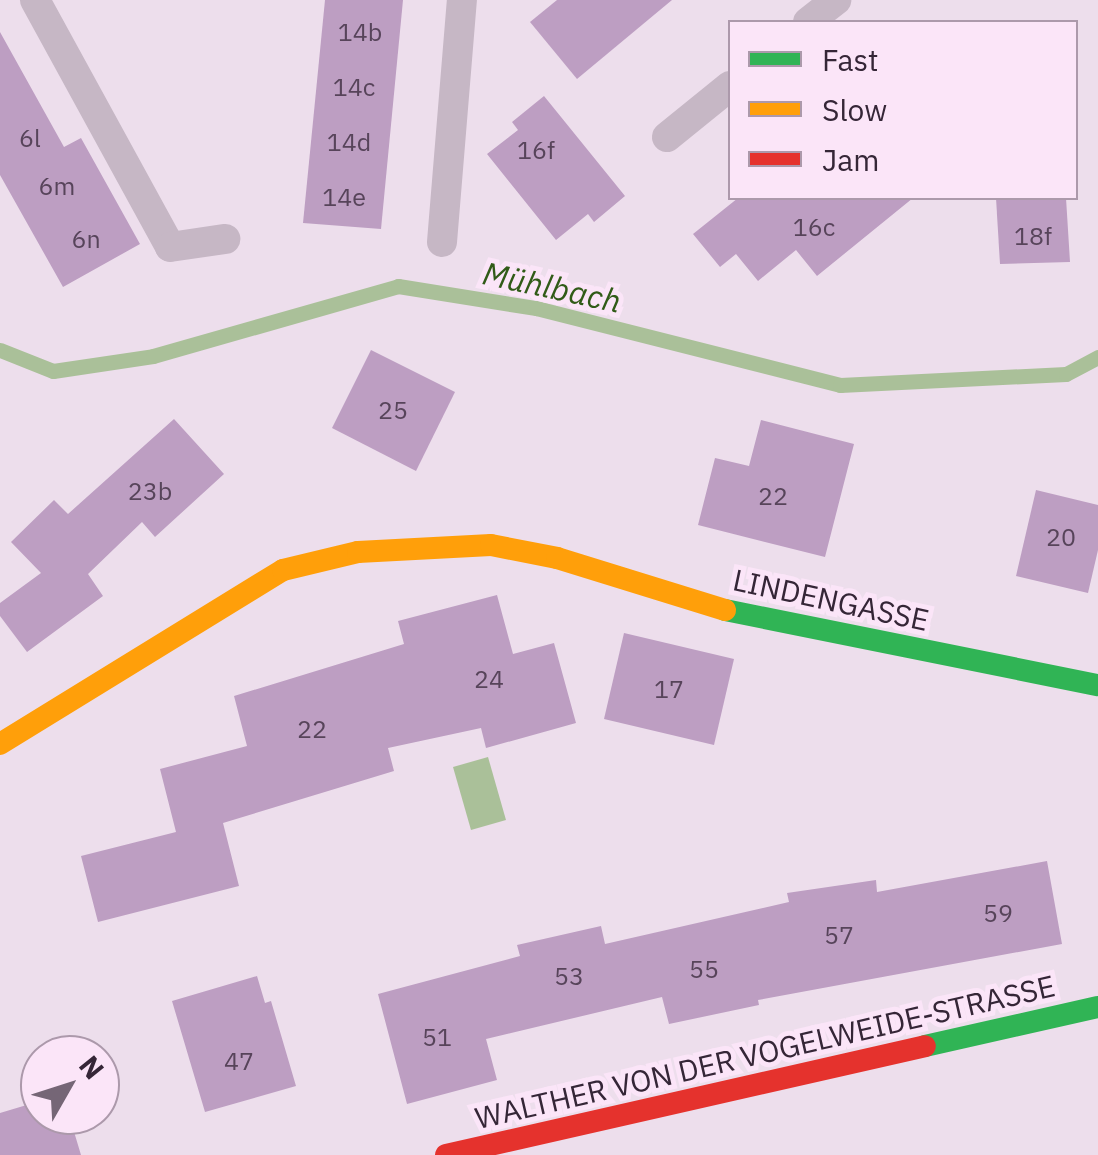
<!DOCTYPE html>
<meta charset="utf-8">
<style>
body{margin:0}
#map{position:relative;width:1098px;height:1155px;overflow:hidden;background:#eddeec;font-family:"IBM Plex Sans",sans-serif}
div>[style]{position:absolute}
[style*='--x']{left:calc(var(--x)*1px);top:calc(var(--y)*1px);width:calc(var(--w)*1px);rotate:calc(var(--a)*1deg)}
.water>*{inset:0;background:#aac099}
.stream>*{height:15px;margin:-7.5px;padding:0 7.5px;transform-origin:7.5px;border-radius:7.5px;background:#aac099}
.building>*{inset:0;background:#bd9ec2}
.lane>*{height:30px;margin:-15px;padding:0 15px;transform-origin:15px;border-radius:15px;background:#c6b7c5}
.fast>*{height:22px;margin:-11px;padding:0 11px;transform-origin:11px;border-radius:11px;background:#30b455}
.slow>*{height:22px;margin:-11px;padding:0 11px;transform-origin:11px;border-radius:11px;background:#ff9f0a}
.jam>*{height:22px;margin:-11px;padding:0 11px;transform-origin:11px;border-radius:11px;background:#e5322d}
span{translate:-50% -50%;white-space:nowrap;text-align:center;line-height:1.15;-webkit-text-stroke:10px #fbe5f8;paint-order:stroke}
.number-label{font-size:25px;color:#57445a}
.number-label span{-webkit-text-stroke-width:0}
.street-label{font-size:30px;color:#352637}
.water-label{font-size:32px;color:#315b18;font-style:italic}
.legend{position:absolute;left:728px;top:20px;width:350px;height:180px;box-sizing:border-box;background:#fbe5f8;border:2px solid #ac99ab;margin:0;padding:12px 18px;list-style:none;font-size:30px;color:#352637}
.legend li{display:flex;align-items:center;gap:20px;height:50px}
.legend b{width:50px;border:2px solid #ac99ab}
.north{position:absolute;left:20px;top:1035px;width:100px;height:100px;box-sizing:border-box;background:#fbe5f8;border:2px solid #ac99ab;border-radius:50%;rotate:51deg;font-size:28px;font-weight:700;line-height:40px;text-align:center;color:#352637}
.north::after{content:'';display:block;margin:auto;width:35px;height:45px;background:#756676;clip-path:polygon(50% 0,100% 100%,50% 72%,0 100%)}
</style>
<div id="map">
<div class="water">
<i style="clip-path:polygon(488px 757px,506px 820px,471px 830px,453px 767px)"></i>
</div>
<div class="stream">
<i style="--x:0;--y:350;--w:57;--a:21.6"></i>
<i style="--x:53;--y:371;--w:101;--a:-8.5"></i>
<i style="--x:153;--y:356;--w:255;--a:-15.9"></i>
<i style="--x:398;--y:286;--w:140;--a:9.1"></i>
<i style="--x:536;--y:308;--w:314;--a:14.2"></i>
<i style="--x:840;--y:385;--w:226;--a:-2.8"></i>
<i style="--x:1066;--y:374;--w:36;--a:-28"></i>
</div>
<div class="building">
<i style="clip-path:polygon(325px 0,403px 0,381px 229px,303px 223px)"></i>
<i style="clip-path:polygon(557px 0,672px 0,577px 79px,530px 22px)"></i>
<i style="clip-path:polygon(0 32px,64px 147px,81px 138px,140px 244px,63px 287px,0 175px)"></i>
<i style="clip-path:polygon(544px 96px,625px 196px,594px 222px,588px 214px,556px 240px,487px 154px,518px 130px,512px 122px)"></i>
<i style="clip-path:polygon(738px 198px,913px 198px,817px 276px,796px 250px,758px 281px,736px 254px,720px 267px,693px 234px)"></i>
<i style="clip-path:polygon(996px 198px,1066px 198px,1070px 262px,1000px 264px)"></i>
<i style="clip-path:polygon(371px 350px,455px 392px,416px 471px,332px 428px)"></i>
<i style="clip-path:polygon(174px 419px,224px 474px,155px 537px,142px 522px,88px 574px,103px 596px,27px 652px,0 616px,0 603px,41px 573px,11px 542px,54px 500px,68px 514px)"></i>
<i style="clip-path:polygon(761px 420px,854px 444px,825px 557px,698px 525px,715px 458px,749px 466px)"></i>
<i style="clip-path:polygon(1036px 490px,1098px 505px,1098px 550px,1088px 593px,1016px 576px)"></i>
<i style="clip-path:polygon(497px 595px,513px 654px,554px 643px,576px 723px,486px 748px,481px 728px,388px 748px,394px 771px,223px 823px,239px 886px,98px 922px,81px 856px,176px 832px,160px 769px,247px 746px,234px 696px,404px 644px,398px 621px)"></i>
<i style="clip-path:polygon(624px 633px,734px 659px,714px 745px,604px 719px)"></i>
<i style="clip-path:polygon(1047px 861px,1062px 944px,758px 1000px,759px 1005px,669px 1024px,662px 997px,486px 1039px,497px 1080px,407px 1104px,378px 994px,520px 956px,517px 945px,601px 926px,605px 944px,789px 902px,787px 893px,876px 880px,877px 892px)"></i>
<i style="clip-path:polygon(257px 976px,265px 1003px,271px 1001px,296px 1086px,205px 1112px,172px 1001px)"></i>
<i style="clip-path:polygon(40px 1101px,40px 1115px,69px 1115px,81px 1155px,0 1155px,0 1113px)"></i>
</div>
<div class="lane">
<i style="--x:35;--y:0;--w:281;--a:61.3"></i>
<i style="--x:170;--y:247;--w:56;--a:-8.3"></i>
<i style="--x:808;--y:22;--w:36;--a:-38"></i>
<i style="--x:667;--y:137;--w:81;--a:-39"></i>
<i style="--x:442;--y:242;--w:243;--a:-85.3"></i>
</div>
<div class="fast">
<i style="--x:725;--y:610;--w:380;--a:11.4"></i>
<i style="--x:925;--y:1046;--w:177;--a:-12.7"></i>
</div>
<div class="slow">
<i style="--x:0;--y:744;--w:332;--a:-31.6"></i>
<i style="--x:283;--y:570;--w:77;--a:-13.5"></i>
<i style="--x:358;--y:552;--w:133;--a:-3"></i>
<i style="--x:491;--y:545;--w:67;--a:11.1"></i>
<i style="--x:557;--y:558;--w:176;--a:17.2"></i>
</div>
<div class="jam">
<i style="--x:446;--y:1155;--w:491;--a:-12.8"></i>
</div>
<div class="number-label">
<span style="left:360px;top:32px">14b</span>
<span style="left:354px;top:87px">14c</span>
<span style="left:30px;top:138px">6l</span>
<span style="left:349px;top:142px">14d</span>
<span style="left:536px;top:150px">16f</span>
<span style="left:57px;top:186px">6m</span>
<span style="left:344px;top:197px">14e</span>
<span style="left:814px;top:227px">16c</span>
<span style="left:1033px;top:236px">18f</span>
<span style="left:86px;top:239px">6n</span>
<span style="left:393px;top:410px">25</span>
<span style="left:150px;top:491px">23b</span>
<span style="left:773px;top:496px">22</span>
<span style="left:1061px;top:537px">20</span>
<span style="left:489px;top:679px">24</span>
<span style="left:669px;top:689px">17</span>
<span style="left:312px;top:729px">22</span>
<span style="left:998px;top:913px">59</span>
<span style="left:839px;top:935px">57</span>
<span style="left:704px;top:969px">55</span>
<span style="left:569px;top:976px">53</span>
<span style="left:437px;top:1037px">51</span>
<span style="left:239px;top:1061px">47</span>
</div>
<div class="street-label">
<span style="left:831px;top:600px;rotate:12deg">LINDENGASSE</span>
<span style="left:765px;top:1052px;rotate:-13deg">WALTHER VON DER VOGELWEIDE-STRASSE</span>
</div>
<div class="water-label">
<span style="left:552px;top:287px;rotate:12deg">Mühlbach</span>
</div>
<ul class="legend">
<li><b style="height:12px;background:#30b455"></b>Fast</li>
<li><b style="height:12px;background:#ff9f0a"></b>Slow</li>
<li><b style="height:12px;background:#e5322d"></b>Jam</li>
</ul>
<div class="north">N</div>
</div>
